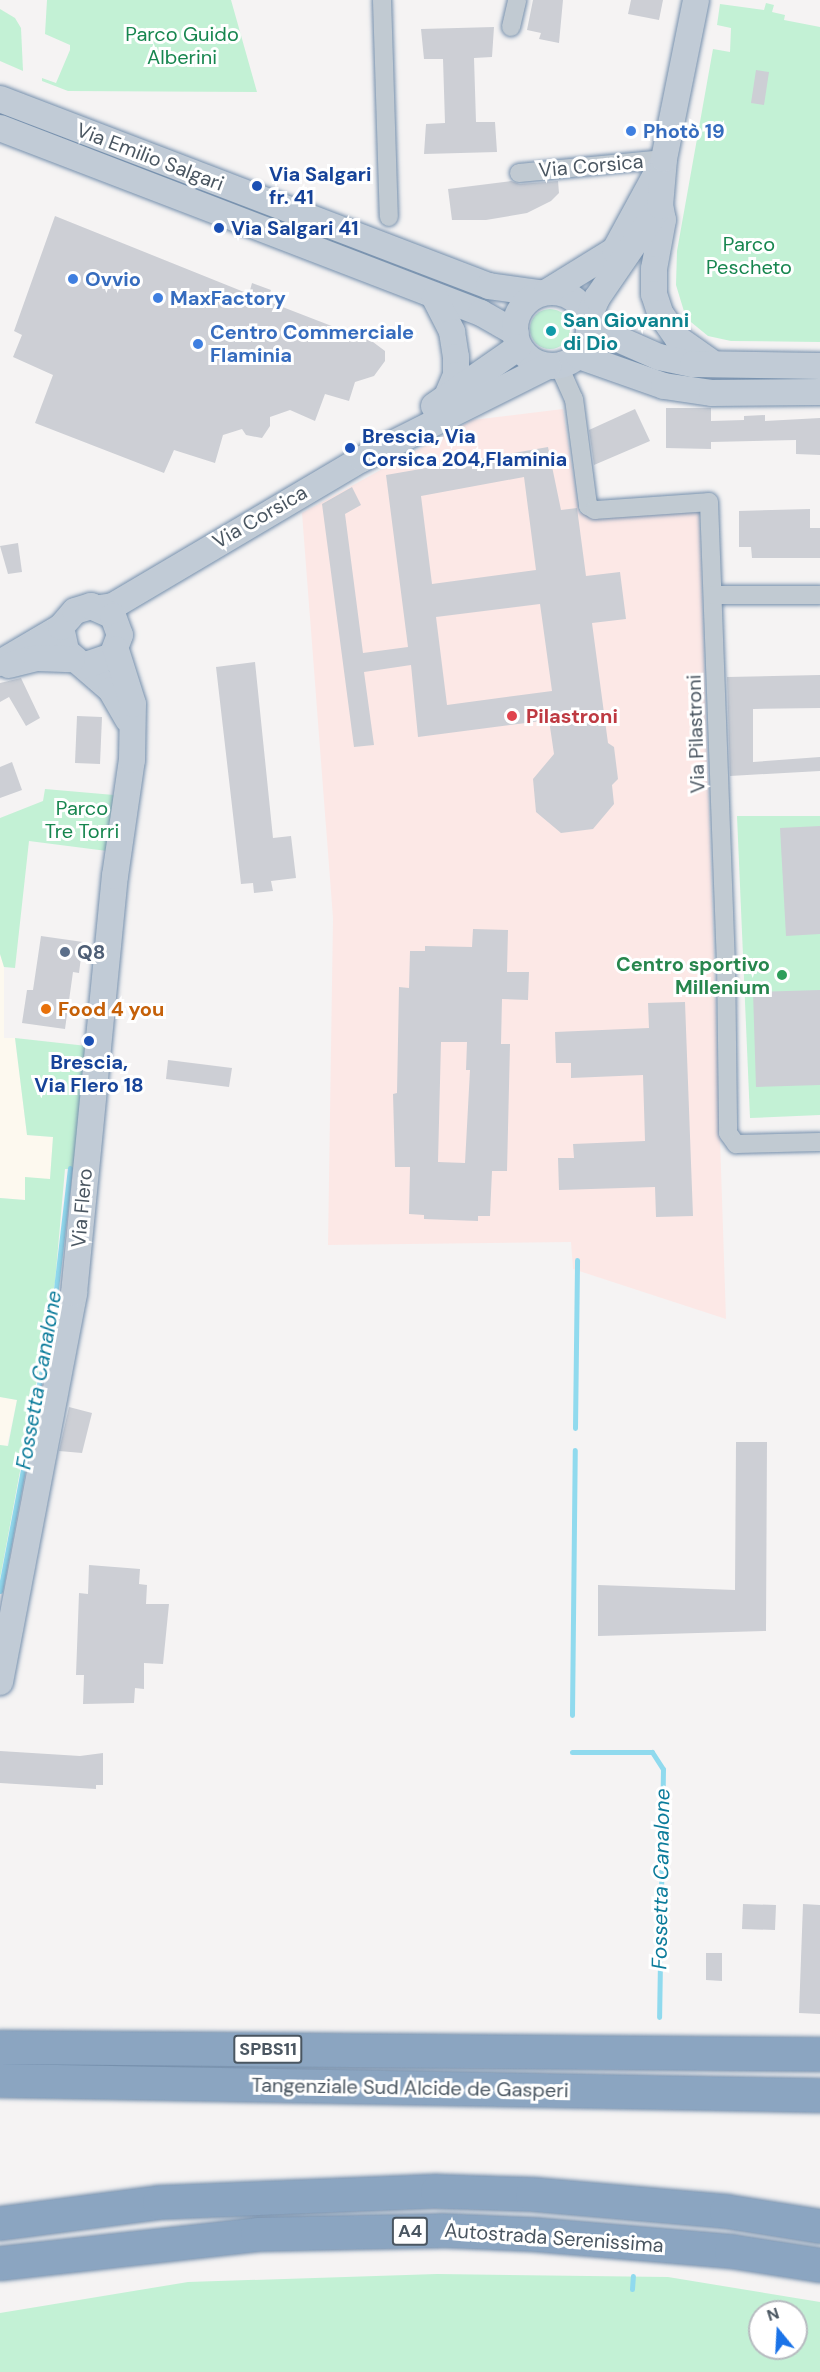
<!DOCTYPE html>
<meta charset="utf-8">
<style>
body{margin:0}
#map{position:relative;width:820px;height:2372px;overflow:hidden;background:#f5f3f3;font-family:"DM Sans",sans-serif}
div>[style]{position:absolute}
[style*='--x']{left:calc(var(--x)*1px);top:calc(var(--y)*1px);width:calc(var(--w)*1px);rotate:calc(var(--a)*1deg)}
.commercial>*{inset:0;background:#fdf9ef}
.medical>*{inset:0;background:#fce8e6}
.green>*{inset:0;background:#c3f1d5}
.round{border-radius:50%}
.stream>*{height:5px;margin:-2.5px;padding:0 2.5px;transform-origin:2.5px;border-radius:2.5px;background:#90daee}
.building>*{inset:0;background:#cdcfd5}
.roads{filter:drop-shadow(0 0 2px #7690ad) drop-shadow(0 0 2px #7690ad)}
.street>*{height:18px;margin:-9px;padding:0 9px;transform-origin:9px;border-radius:9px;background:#c1cad2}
.secondary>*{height:26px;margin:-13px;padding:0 13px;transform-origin:13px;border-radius:13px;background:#c1cbd6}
.secondary>.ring{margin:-13px;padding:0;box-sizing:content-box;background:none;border:26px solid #c1cbd6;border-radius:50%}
.highway>*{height:33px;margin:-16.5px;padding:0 16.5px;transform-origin:16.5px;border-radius:16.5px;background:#8ba5c1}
.dots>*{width:16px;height:16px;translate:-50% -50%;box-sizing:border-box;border:3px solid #fff;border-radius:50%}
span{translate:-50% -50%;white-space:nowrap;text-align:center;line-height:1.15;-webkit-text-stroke:6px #fff;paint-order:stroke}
.shield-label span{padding:2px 4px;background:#fff;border:2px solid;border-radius:4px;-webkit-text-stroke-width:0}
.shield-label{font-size:18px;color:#4a5661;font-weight:700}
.park-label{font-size:20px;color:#17864f}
.shop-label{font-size:20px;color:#366cbe;font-weight:700}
.left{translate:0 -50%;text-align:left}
.street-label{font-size:20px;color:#4a5661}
.transit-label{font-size:20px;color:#164399;font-weight:700}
.culture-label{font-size:20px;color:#0d838f;font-weight:700}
.health-label{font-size:20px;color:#be3a42;font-weight:700}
.service-label{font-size:20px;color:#4e5e75;font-weight:700}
.leisure-label{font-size:20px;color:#27864d;font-weight:700}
.right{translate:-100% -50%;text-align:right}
.food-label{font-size:20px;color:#c56008;font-weight:700}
.water-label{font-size:21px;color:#0c7c9b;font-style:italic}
.north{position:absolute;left:748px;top:2300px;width:60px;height:60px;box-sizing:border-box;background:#fff;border:2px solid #b7bbc0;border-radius:50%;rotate:342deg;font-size:16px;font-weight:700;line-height:24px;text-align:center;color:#4a5661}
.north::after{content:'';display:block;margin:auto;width:21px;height:27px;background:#1a73e8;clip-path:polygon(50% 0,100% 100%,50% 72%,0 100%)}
</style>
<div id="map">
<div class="commercial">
<i style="clip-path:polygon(0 954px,4px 967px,4px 1038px,15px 1038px,27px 1135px,53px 1137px,50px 1179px,25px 1200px,0 1198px)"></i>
<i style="clip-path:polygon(0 1397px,17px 1400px,7px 1446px,0 1445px)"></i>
</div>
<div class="medical">
<i style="clip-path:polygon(563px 409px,579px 513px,699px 508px,726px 1319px,573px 1269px,571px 1242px,328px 1245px,333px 918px,302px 513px,472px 420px)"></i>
</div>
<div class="green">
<i style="clip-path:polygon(47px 0,231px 0,257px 92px,68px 91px,42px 81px,42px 78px,56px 83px,70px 50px,70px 45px,45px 34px)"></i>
<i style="clip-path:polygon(766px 3px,774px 5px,772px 12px,785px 15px,784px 20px,820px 27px,820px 342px,731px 341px,708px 336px,686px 318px,676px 285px,677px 251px,713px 49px,730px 52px,731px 28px,717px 25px,720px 4px,764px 10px)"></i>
<i style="clip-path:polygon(0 9px,15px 18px,21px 28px,23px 71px,0 61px)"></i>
<i class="round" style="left:530px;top:309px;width:40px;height:40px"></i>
<i style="clip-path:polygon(45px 789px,114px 795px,107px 851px,29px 841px,15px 968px,4px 967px,0 954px,0 818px,43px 801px)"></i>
<i style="clip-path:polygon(737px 816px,820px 816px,820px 1115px,750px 1118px)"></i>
<i style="clip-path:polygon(15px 1038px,87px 1046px,73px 1169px,65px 1169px,55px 1282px,0 1579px,0 1445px,8px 1446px,17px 1400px,0 1397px,0 1198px,25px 1200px,25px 1177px,50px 1179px,53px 1137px,27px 1135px)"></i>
<i style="clip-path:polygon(evenodd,437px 2274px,668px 2277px,820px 2302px,820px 2372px,0 2372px,0 2313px,188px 2282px,437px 2274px,760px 2312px,796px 2312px,796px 2348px,760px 2348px,760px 2312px)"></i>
</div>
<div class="stream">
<i style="--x:575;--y:1428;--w:168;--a:-89.3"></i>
<i style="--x:0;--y:1591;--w:290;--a:-79.3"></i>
<i style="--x:54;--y:1306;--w:139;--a:-83.4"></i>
<i style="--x:572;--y:1715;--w:265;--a:-89.4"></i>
<i style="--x:572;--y:1752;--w:80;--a:0"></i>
<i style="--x:652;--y:1752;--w:20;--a:57"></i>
<i style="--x:663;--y:1769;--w:248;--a:90.9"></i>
<i style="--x:632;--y:2289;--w:13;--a:-86"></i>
</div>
<div class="building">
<i style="clip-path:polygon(533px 0,563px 0,559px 43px,539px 39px,541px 33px,527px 30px)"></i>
<i style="clip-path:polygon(631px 0,663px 0,659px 20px,628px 14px)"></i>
<i style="clip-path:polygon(494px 27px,492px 57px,474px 58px,476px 122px,495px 122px,497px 152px,424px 154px,426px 124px,445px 123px,443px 59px,424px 59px,421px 29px)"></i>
<i style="clip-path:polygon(756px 70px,769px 72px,764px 105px,751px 103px)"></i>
<i style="clip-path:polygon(511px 181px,520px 184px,558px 181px,559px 193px,551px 201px,527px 213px,486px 220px,452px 220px,448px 189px)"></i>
<i style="clip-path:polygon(55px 216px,249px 294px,252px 283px,271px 290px,267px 301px,373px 342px,385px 351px,385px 361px,374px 376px,355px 382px,349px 401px,325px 394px,315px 421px,290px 410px,270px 417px,270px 426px,262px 438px,246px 435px,242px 429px,223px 435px,215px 463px,174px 450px,164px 473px,35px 423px,53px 375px,13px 357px,22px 335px,14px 331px)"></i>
<i style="clip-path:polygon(666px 408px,711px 408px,711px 421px,744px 420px,744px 416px,765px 415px,765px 421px,820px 418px,820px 455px,796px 454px,796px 440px,711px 442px,711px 449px,666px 448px)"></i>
<i style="clip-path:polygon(635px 409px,650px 441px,594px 465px,589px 430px)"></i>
<i style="clip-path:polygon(evenodd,548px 447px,561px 510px,577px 508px,586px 576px,620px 572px,626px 619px,592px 623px,608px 743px,614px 747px,618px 779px,612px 785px,614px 804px,593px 829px,561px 833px,536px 812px,533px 779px,554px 754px,549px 720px,418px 737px,411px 665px,364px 672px,374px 745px,354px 747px,322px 504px,352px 487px,361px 505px,345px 514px,363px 653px,408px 647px,386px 475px,548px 447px,524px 477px,536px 570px,432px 584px,421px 496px,524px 477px,548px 447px,540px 604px,552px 691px,447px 705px,436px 617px,540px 604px)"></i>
<i style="clip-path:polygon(810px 509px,810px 528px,820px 528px,820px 558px,752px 558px,751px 547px,739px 547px,739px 511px)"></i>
<i style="clip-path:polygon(18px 543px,22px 572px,8px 574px,0 546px)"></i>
<i style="clip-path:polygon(255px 662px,273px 838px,291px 836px,296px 878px,271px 881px,273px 891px,254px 893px,253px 883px,241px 884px,216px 667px)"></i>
<i style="clip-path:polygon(820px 675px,820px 708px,753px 709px,753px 762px,820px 757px,820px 771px,730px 776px,727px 677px)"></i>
<i style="clip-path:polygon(21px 678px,40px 718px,26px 726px,9px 697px,0 702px,0 683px)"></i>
<i style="clip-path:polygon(77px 716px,102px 717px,100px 764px,75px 763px)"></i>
<i style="clip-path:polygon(12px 762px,22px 790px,0 798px,0 767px)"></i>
<i style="clip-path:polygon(820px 826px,820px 934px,786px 936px,780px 828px)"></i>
<i style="clip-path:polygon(evenodd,473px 929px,508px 930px,507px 972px,529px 972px,528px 1000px,502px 999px,501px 1044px,510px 1044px,507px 1171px,492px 1171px,490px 1216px,478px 1216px,478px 1221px,424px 1219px,424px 1215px,409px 1214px,410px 1167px,395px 1167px,393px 1094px,397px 1093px,399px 987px,409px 988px,410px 951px,425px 951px,425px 946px,472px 947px,473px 929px,441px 1042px,467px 1042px,466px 1070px,470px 1070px,465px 1163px,438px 1162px,441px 1042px)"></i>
<i style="clip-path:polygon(41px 936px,83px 942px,79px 973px,73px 972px,65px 1029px,22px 1023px,27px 990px,33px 990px)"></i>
<i style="clip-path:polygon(820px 990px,820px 1085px,756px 1087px,753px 992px)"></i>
<i style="clip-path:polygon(685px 1002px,693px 1216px,656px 1217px,655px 1187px,559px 1190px,558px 1158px,574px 1158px,573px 1144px,645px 1141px,643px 1075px,571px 1078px,571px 1063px,556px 1063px,555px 1032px,649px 1028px,648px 1003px)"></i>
<i style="clip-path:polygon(168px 1060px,232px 1068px,229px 1087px,166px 1079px)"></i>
<i style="clip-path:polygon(69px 1407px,92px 1413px,82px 1453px,59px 1451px)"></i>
<i style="clip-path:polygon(736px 1442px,767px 1442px,766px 1631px,598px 1636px,598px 1585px,735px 1590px)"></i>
<i style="clip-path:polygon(89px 1565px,140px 1569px,139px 1584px,147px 1585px,146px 1604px,169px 1604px,163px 1664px,144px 1663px,144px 1689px,135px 1688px,134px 1703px,83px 1704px,84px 1675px,76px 1675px,79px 1593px,88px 1594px)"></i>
<i style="clip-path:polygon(0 1751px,80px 1756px,103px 1753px,103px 1785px,96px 1785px,96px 1789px,0 1783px)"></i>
<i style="clip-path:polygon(743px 1904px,776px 1905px,775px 1930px,742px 1929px)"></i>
<i style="clip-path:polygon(803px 1904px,820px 1905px,820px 2014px,799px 2013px)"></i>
<i style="clip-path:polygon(706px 1953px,722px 1953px,722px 1981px,706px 1980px)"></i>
</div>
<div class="roads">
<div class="street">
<i style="--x:382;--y:0;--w:217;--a:88.2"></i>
<i style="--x:511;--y:27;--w:28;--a:-77"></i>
<i style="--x:519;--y:173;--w:146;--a:-5.5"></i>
<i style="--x:559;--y:366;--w:36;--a:66"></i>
<i style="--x:574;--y:399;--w:108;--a:82.5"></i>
<i style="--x:588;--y:506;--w:8;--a:30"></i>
<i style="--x:595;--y:510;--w:114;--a:-4"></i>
<i style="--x:709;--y:502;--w:457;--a:87.9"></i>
<i style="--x:726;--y:959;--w:174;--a:89.3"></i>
<i style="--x:728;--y:1133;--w:14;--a:54"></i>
<i style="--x:736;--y:1144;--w:84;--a:-1.4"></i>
<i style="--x:714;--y:595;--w:106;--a:0"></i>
</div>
<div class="secondary">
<i style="--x:0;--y:99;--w:524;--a:20.93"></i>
<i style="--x:489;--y:286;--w:49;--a:8.1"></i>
<i style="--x:0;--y:128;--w:515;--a:21.04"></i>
<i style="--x:481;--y:313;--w:40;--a:29.7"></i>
<i style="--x:661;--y:210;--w:10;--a:79"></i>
<i style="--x:663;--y:220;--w:50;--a:100.4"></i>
<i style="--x:654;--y:269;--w:25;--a:90"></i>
<i style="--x:654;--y:294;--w:20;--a:72"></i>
<i style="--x:660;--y:313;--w:32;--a:55"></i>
<i style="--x:678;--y:339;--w:39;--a:35"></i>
<i class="ring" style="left:515px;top:292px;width:48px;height:48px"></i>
<i style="--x:547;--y:292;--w:80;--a:-31.7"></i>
<i style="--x:615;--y:250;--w:94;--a:-61.5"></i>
<i style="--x:435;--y:298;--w:38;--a:63"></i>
<i style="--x:452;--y:332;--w:25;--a:81"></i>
<i style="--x:456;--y:357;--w:18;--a:90"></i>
<i style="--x:456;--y:375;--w:25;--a:113"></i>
<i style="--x:588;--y:319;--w:23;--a:-67"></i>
<i style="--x:597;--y:298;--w:112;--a:-55.6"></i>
<i style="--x:660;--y:206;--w:47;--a:-85.1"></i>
<i style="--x:664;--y:159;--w:162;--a:-78.6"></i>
<i style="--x:589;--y:332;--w:11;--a:-5"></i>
<i style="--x:600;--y:331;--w:64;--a:23.8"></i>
<i style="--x:659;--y:357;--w:35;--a:12"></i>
<i style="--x:693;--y:364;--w:127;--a:0.9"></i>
<i style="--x:579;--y:356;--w:90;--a:19.4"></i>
<i style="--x:664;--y:386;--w:49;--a:8.3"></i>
<i style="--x:712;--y:393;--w:108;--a:-0.5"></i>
<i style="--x:434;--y:406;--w:103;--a:-34.8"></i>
<i style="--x:100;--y:608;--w:13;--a:-9"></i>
<i style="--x:113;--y:606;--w:289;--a:-30.6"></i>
<i style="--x:362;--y:459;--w:208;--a:-26.6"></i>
<i style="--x:61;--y:627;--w:25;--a:78"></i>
<i style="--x:66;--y:651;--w:60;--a:40.9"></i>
<i style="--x:111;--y:690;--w:34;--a:60"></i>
<i style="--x:0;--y:663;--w:71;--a:-30.5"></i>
<i style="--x:61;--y:627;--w:21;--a:-49"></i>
<i style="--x:75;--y:611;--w:17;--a:-17"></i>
<i style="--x:91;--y:606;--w:24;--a:24"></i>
<i style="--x:113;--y:616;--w:20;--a:70"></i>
<i style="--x:120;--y:635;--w:22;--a:111"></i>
<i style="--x:112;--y:656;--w:28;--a:161"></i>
<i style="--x:9;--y:665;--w:29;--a:-14"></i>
<i style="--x:37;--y:658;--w:35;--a:2"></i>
<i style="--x:0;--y:1682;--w:396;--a:-79.2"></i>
<i style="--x:74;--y:1293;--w:419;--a:-84.4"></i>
<i style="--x:115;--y:876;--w:117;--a:-81.7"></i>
<i style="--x:132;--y:760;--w:56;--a:-89"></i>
<i style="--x:133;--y:704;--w:57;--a:-107.5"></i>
</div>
<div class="highway">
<i style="--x:0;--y:2047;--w:820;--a:0.49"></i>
<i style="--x:0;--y:2080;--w:820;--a:1.05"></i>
<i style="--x:0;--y:2223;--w:160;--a:-7.5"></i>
<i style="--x:159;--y:2202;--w:278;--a:-2.3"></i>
<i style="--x:437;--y:2191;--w:95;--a:1.8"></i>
<i style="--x:532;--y:2194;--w:195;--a:5"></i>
<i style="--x:726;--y:2211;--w:95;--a:9.1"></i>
<i style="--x:0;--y:2263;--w:259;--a:-6.4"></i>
<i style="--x:257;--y:2234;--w:184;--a:-1.2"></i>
<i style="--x:441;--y:2230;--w:92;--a:2.5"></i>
<i style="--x:533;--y:2234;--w:199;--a:4.9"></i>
<i style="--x:731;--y:2251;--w:90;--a:8.9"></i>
</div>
</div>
<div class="dots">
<i style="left:631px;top:131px;background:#3f7fe0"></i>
<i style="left:257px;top:186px;background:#1a4fb4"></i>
<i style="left:219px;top:228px;background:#1a4fb4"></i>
<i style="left:73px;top:279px;background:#3f7fe0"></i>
<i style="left:158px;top:298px;background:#3f7fe0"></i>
<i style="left:551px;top:331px;background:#0f9aa8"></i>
<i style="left:198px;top:344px;background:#3f7fe0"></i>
<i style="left:350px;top:448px;background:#1a4fb4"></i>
<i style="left:512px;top:716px;background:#e0444e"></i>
<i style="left:65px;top:952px;background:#5c6f8a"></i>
<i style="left:782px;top:975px;background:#2e9e5b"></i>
<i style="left:46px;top:1009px;background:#e8710a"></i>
<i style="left:89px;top:1041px;background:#1a4fb4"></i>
</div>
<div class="shield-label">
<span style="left:268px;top:2049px">SPBS11</span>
<span style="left:410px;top:2231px">A4</span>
</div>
<div class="park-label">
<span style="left:182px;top:46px">Parco Guido<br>Alberini</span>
<span style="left:749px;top:256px">Parco<br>Pescheto</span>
<span style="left:82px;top:820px">Parco<br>Tre Torri</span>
</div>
<div class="shop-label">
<span class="left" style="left:643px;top:131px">Photò 19</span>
<span class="left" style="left:85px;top:279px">Ovvio</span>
<span class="left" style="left:170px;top:298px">MaxFactory</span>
<span class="left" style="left:210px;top:344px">Centro Commerciale<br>Flaminia</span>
</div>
<div class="street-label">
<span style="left:150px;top:157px;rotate:21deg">Via Emilio Salgari</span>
<span style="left:591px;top:166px;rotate:-5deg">Via Corsica</span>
<span style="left:260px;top:517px;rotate:-30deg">Via Corsica</span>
<span style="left:696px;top:734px;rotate:-92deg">Via Pilastroni</span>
<span style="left:82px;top:1208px;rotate:-85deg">Via Flero</span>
<span style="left:410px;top:2088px;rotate:1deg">Tangenziale Sud Alcide de Gasperi</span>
<span style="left:554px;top:2238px;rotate:4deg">Autostrada Serenissima</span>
</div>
<div class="transit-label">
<span class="left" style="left:269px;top:186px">Via Salgari<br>fr. 41</span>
<span class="left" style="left:231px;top:228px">Via Salgari 41</span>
<span class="left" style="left:362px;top:448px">Brescia, Via<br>Corsica 204,Flaminia</span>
<span style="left:89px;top:1074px">Brescia,<br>Via Flero 18</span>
</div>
<div class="culture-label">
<span class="left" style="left:563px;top:332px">San Giovanni<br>di Dio</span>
</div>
<div class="health-label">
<span class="left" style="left:526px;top:716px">Pilastroni</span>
</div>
<div class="service-label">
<span class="left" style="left:77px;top:952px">Q8</span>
</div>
<div class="leisure-label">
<span class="right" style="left:770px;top:976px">Centro sportivo<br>Millenium</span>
</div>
<div class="food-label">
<span class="left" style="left:58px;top:1009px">Food 4 you</span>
</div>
<div class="water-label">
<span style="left:39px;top:1380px;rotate:-80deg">Fossetta Canalone</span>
<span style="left:661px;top:1879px;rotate:-89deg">Fossetta Canalone</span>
</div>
<div class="north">N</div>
</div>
